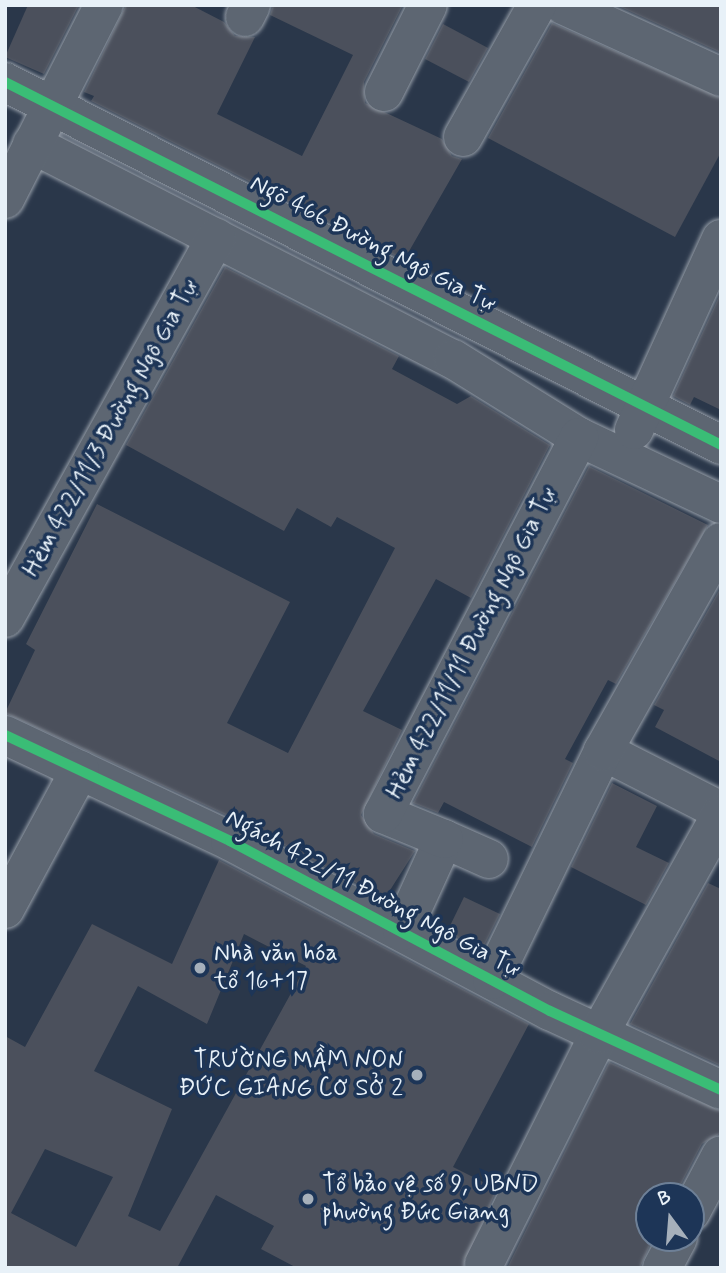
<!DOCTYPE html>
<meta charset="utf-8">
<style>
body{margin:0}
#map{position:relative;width:726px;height:1273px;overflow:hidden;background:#2a374a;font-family:Mynerve,sans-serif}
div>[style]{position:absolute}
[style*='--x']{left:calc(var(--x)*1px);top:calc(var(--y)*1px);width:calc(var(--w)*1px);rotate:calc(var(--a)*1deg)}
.building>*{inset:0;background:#4b505c}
.roads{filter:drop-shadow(0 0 2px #959da7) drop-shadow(0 0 2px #959da7)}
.minor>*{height:38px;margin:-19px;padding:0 19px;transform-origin:19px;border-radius:19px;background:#5d6672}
.cycleway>*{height:10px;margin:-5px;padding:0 5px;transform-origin:5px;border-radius:5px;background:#3abd76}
.dots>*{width:19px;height:19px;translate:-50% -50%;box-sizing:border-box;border:4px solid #1d3557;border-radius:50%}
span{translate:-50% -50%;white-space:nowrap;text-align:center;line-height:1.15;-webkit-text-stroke:7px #1d3557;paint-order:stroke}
.street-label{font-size:24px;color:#e8f1f8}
.poi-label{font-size:24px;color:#e8f1f8}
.left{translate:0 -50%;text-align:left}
.right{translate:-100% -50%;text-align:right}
.frame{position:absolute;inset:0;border:7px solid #e8f1f8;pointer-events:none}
.north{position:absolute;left:635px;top:1182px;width:70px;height:70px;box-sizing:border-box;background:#1d3557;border:2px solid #6e8097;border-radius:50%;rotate:344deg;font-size:19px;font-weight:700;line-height:28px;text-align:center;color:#e8f1f8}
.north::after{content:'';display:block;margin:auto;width:24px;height:32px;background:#a6b0bb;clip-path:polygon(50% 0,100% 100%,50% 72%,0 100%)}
</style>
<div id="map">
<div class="building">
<i style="clip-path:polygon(28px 5px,79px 5px,44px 74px,5px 57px)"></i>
<i style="clip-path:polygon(126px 5px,191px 5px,224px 22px,235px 36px,255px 37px,217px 114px,302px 156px,353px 55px,270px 15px,273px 5px,403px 5px,364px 82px,365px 103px,442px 139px,452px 156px,462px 159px,404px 260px,91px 101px,94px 96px,84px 92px)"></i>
<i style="clip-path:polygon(616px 5px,721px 5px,721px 53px)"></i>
<i style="clip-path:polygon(552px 23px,721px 98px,721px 152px,675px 237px,488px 138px)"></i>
<i style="clip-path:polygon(443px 24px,488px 48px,469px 82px,425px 59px)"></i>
<i style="clip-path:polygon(225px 267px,399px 356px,392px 369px,457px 404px,471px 396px,550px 445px,471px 598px,436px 579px,363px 711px,402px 730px,361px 815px,374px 834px,415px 851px,385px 898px,239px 821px,5px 713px,35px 650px,26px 644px,97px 504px,290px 602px,227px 723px,288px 753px,395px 548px,337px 517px,331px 527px,297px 508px,284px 531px,126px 445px)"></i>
<i style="clip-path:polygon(721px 292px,721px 410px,694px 397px,690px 405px,673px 396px)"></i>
<i style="clip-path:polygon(589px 466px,708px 525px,616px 684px,608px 680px,565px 759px,573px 763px,532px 847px,444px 802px,438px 813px,413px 803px)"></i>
<i style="clip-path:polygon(721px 587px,721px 762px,655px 727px,664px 710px,654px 705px)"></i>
<i style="clip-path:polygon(612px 783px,657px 806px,636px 847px,669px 863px,646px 905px,571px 867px)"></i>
<i style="clip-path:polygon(evenodd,219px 860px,529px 1024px,453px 1167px,497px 1189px,463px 1268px,297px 1268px,261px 1249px,274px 1226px,216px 1195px,177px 1268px,5px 1268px,5px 1036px,25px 1047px,92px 924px,172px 964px,219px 860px,244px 934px,306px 966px,160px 1231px,128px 1216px,172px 1109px,94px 1071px,138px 986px,207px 1024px,244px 934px,219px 860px,45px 1149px,113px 1177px,76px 1247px,11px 1213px,45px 1149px)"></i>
<i style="clip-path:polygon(708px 883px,721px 889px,721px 1066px,630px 1024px)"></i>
<i style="clip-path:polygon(464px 897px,500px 914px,482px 950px,447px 932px)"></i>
<i style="clip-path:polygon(609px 1062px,721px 1111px,721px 1133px,702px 1144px,675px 1196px,649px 1196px,653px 1238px,640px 1268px,507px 1268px)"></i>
</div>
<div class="roads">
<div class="minor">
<i style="--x:563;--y:5;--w:174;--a:24.5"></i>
<i style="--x:245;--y:17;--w:13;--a:-63"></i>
<i style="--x:5;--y:82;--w:803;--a:26.88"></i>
<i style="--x:384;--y:92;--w:97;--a:-63.2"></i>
<i style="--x:463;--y:137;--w:151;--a:-60.7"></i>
<i style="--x:32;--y:144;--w:473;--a:27.1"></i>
<i style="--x:453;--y:359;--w:148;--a:31.8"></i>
<i style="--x:579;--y:437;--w:157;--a:25.3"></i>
<i style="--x:5;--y:199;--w:218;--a:-63"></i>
<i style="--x:634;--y:430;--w:210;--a:-65.5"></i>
<i style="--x:5;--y:618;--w:435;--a:-61"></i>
<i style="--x:5;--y:735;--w:249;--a:25.2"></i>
<i style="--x:230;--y:841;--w:362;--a:28"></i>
<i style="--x:550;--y:1011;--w:188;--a:24.8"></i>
<i style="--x:603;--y:751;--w:132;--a:27"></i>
<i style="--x:444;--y:839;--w:49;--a:24"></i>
<i style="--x:5;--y:909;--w:158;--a:-61.7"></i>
<i style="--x:402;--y:931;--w:101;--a:-65.5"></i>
<i style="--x:444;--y:839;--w:66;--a:-157.7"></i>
<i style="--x:383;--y:814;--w:425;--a:-62.5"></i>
<i style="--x:492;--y:980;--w:254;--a:-64.1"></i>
<i style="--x:603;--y:751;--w:240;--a:-60.6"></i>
<i style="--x:691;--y:1212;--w:64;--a:-62.2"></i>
<i style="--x:484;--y:1264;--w:257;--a:-63.4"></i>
<i style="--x:599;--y:1034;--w:251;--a:-60.9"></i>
<i style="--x:662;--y:1268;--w:34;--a:-62"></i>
</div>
</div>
<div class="cycleway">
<i style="--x:5;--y:82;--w:803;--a:26.88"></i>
<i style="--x:5;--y:735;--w:249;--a:25.2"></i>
<i style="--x:230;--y:841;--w:362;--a:28"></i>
<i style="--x:550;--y:1011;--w:188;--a:24.8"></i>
</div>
<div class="dots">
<i style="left:200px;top:968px;background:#a6b0bb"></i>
<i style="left:417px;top:1075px;background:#a6b0bb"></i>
<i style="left:308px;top:1199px;background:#a6b0bb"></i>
</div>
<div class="street-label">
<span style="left:373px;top:244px;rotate:27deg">Ngõ 466 Đường Ngô Gia Tự</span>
<span style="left:111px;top:428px;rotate:-61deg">Hẻm 422/11/3 Đường Ngô Gia Tự</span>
<span style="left:472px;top:643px;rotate:-63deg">Hẻm 422/11/11 Đường Ngô Gia Tự</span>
<span style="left:373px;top:894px;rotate:28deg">Ngách 422/11 Đường Ngô Gia Tự</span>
</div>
<div class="poi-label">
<span class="left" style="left:214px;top:968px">Nhà văn hóa<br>tổ 16+17</span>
<span class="right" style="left:403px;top:1075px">TRƯỜNG MẦM NON<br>ĐỨC GIANG CƠ SỞ 2</span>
<span class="left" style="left:322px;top:1199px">Tổ bảo vệ số 9, UBND<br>phường Đức Giang</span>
</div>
<div class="frame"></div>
<div class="north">B</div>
</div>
